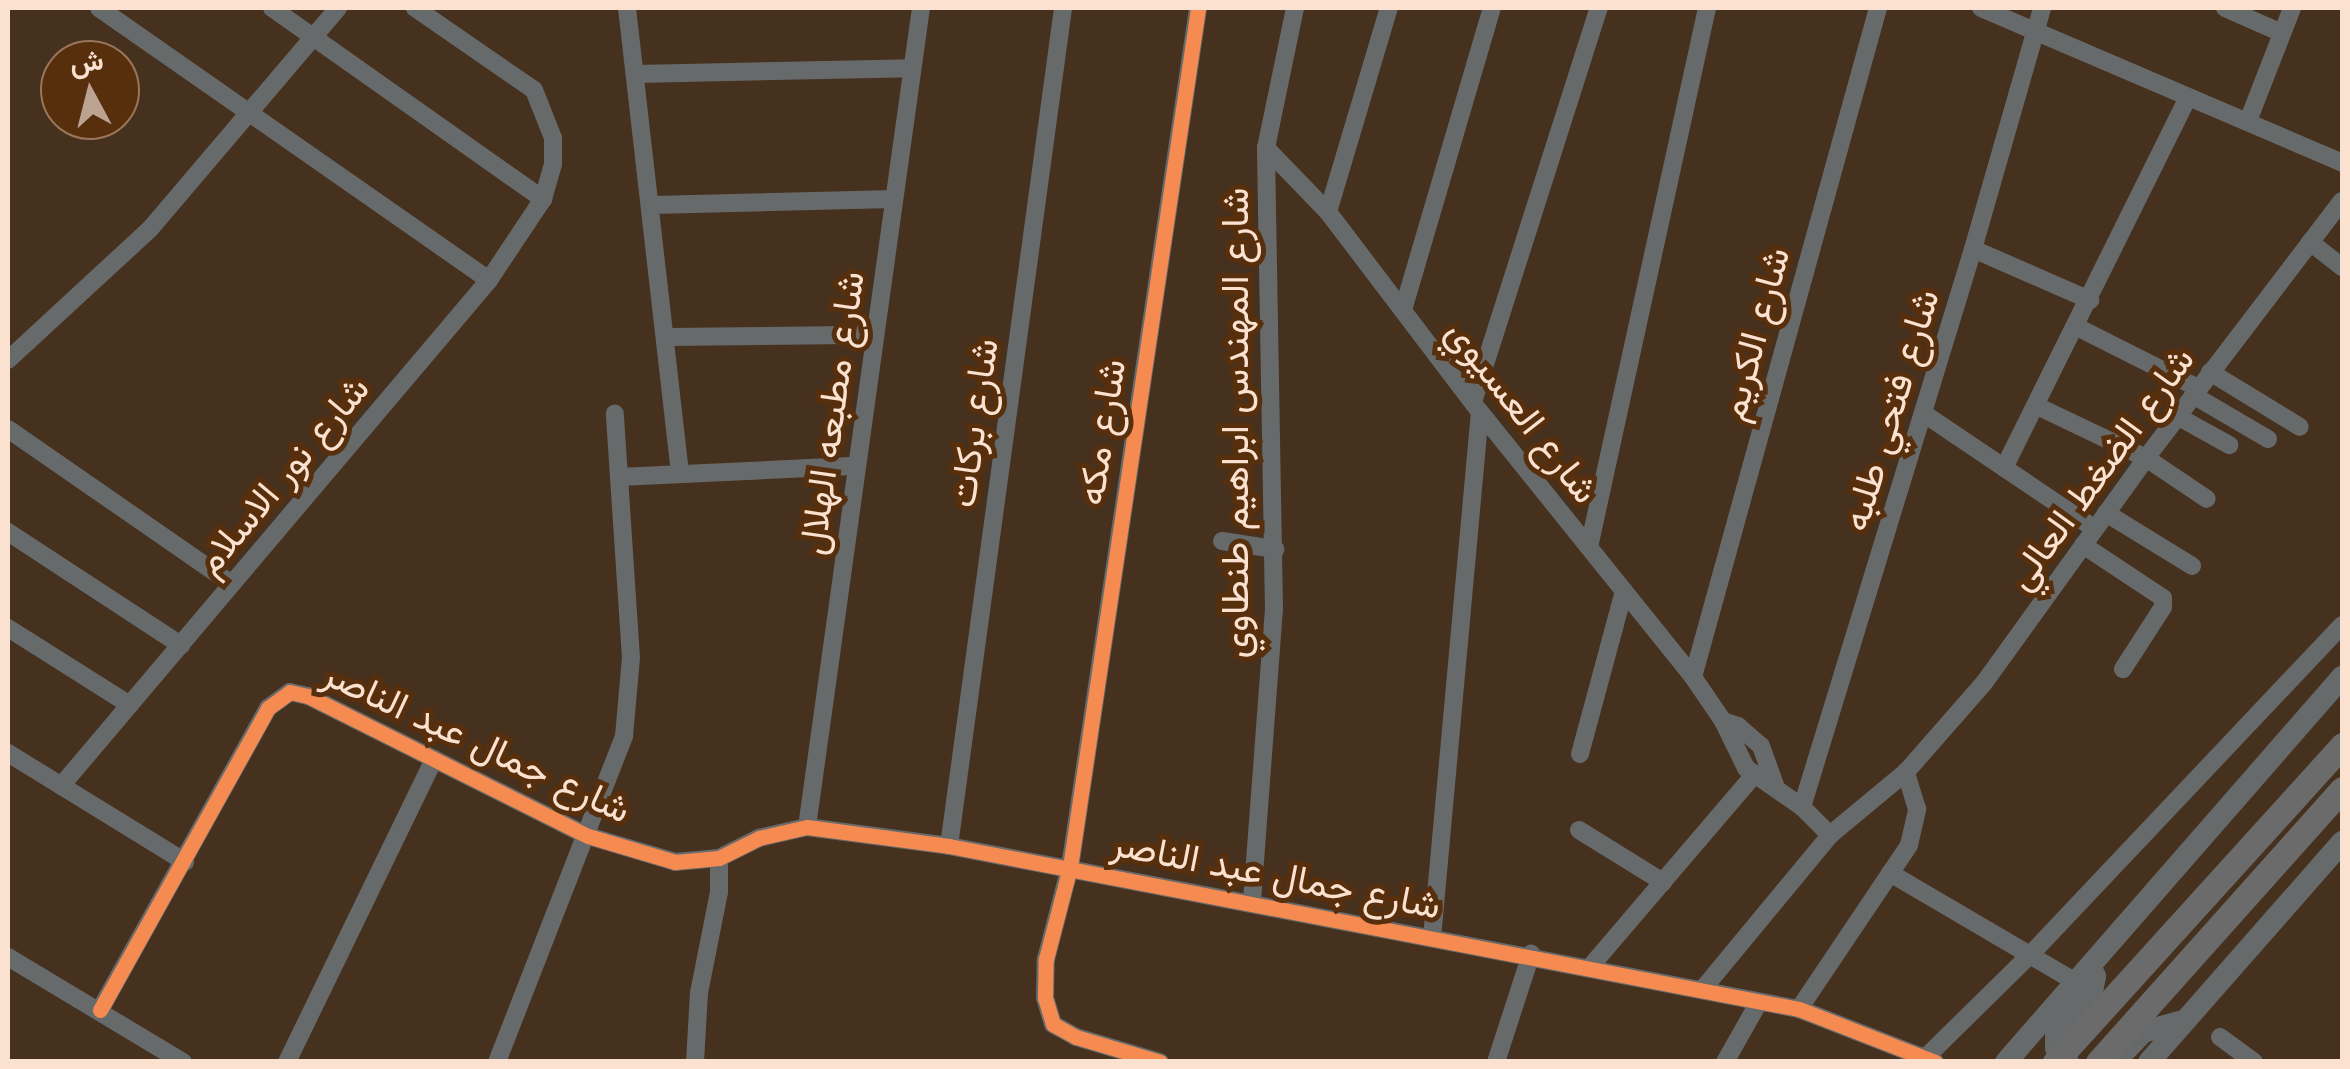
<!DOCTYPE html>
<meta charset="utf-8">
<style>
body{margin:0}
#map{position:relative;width:2350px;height:1069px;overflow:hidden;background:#46301e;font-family:Jost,Vazirmatn,sans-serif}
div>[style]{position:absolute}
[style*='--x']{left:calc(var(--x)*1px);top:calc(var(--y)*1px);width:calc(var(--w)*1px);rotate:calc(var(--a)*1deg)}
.minor>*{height:18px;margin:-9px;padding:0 9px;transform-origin:9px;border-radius:9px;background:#676a6b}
.tertiary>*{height:22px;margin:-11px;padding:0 11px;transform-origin:11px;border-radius:11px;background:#676a6b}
.secondary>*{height:25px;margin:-12.5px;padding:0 12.5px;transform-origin:12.5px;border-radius:12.5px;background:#6a6b6a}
.cycleway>*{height:15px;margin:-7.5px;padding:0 7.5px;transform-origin:7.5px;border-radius:7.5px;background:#f68b52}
span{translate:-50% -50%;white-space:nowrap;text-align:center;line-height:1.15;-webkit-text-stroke:10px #572f0d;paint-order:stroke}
.street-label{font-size:38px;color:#fbe1cf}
.frame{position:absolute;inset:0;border:10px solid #fbe1cf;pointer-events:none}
.north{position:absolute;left:40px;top:40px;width:100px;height:100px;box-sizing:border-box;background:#572f0d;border:2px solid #99765b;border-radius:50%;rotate:353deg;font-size:28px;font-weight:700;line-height:40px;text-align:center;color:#fbe1cf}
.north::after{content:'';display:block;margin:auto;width:35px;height:45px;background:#bca391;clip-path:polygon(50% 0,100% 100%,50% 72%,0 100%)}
</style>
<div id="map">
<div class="minor">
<i style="--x:99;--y:8;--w:475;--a:34.9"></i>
<i style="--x:272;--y:8;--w:332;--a:35.2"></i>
<i style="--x:627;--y:8;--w:468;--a:83.5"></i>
<i style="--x:1981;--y:8;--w:393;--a:23.2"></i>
<i style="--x:2225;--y:8;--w:62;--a:23.7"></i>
<i style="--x:636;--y:74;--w:276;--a:-1.2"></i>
<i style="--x:2248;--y:121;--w:121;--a:-68.7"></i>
<i style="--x:1266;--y:148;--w:89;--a:45.9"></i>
<i style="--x:1328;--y:212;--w:251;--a:52.8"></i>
<i style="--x:1480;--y:412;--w:340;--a:51.2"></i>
<i style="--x:1693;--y:677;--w:53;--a:55.7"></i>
<i style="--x:1723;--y:721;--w:52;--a:63.9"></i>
<i style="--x:1746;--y:768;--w:68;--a:34.9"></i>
<i style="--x:1802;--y:807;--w:40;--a:45"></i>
<i style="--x:653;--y:205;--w:241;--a:-1.4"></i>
<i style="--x:1328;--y:212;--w:213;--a:-73.4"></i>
<i style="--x:2310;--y:242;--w:41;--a:38"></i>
<i style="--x:1973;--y:249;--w:128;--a:23.6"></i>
<i style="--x:1403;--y:310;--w:315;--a:-73.6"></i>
<i style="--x:2077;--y:327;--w:136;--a:26.8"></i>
<i style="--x:667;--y:337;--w:207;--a:-0.6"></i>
<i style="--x:8;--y:360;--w:193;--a:-42.7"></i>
<i style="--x:150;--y:229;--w:290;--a:-49.6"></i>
<i style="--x:2210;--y:372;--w:105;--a:31.4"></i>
<i style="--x:2193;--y:395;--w:87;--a:30.4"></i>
<i style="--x:1473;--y:402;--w:414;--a:-72.3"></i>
<i style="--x:2037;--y:406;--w:121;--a:25.5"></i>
<i style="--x:2146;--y:458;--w:73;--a:33.9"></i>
<i style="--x:1923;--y:413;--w:207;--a:34"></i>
<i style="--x:2177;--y:416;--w:60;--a:29.1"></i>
<i style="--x:8;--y:429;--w:272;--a:34.7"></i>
<i style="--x:2004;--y:468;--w:413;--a:-63.6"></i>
<i style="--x:619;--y:477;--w:237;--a:-2.7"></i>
<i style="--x:2106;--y:513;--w:101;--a:31.6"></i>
<i style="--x:8;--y:532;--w:207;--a:33.2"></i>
<i style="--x:1222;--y:541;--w:54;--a:8.6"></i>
<i style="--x:2083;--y:545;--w:96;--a:33.5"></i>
<i style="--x:2163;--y:598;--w:9;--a:90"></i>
<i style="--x:2163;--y:607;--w:74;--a:122.8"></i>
<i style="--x:1589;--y:547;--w:552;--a:-77.65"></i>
<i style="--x:8;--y:628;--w:144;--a:32.3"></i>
<i style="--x:1693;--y:677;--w:694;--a:-74.54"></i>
<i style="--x:1723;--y:721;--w:16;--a:18"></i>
<i style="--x:1738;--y:726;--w:30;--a:41"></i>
<i style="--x:1761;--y:746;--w:45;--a:70.3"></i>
<i style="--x:8;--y:753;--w:208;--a:31.6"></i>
<i style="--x:1580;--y:754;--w:169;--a:-74.9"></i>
<i style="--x:61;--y:786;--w:663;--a:-49.77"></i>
<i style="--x:489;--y:280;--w:97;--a:-56.3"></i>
<i style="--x:543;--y:199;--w:36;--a:-74"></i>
<i style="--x:553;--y:164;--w:26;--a:-90"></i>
<i style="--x:553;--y:138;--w:52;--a:-111.6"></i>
<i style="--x:534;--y:90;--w:145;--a:-145.4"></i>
<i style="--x:1802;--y:807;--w:584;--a:-72.96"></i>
<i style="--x:1973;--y:249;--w:251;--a:-74"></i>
<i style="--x:807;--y:827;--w:827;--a:-82.08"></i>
<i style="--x:1579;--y:830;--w:99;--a:31.8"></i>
<i style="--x:949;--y:846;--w:846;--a:-82.25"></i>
<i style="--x:1890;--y:873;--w:216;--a:30.4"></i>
<i style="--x:1252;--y:901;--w:292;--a:-85.7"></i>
<i style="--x:1274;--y:610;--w:462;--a:-91"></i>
<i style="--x:1266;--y:148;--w:143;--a:-78.3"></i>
<i style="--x:1432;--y:938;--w:528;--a:-84.79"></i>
<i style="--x:8;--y:957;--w:204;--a:31"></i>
<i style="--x:1590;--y:967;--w:253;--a:-49.5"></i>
<i style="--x:1702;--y:990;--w:201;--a:-50.4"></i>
<i style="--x:1830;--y:835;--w:99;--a:-39.7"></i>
<i style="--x:1906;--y:772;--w:118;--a:-48.8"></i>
<i style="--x:1984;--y:683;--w:277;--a:-54.2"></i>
<i style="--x:2146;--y:458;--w:323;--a:-52.7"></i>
<i style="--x:1799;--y:1009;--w:197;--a:-56.1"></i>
<i style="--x:1909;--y:845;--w:37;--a:-77"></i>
<i style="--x:1917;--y:809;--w:39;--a:-107"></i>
<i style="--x:100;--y:1010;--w:346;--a:-60.9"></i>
<i style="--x:268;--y:708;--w:27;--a:-36"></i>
<i style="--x:290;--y:692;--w:18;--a:13"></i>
<i style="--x:308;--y:696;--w:313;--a:26.6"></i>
<i style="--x:588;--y:836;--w:91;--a:16.6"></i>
<i style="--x:675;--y:862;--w:44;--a:-5.2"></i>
<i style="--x:719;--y:858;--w:45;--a:-26.6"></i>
<i style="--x:759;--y:838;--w:49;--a:-12.9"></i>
<i style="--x:807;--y:827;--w:143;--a:7.6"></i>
<i style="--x:949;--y:846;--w:865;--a:10.86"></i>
<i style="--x:1799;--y:1009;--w:146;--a:21.3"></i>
<i style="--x:2220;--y:1037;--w:42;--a:36.3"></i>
<i style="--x:287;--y:1062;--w:337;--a:-64.1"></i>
<i style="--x:497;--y:1062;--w:350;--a:-68.7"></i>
<i style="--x:624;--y:736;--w:78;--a:-84.9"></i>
<i style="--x:631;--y:658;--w:245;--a:-93.8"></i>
<i style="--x:695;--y:1062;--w:69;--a:-86.7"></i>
<i style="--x:699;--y:993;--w:103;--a:-78.8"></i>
<i style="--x:719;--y:892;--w:34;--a:-90"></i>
<i style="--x:1160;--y:1062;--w:88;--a:-163.4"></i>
<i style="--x:1076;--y:1037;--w:26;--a:-151"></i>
<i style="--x:1053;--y:1024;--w:27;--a:-107"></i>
<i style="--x:1045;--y:998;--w:39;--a:-89"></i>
<i style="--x:1046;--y:959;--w:95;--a:-75.4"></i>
<i style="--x:1070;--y:867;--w:868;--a:-81.52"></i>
<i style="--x:1496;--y:1062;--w:114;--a:-72"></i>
<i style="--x:1725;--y:1062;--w:69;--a:-60.5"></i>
<i style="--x:1921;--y:1062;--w:153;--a:-44.5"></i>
<i style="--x:2030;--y:955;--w:454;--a:-46.6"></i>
</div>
<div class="tertiary">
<i style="--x:2121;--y:1055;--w:32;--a:-46"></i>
<i style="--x:2143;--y:1032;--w:41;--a:-15.4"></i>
<i style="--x:2006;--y:1062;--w:511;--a:-48.89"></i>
<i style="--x:2068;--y:1062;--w:18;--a:-131"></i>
<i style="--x:2056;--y:1048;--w:12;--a:-90"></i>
<i style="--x:2056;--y:1036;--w:57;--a:-50.7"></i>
<i style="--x:2092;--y:992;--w:16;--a:-79"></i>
<i style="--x:2095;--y:976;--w:11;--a:-117"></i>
<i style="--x:2149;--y:1062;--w:293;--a:-48.7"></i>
</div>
<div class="secondary">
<i style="--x:2055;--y:1062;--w:428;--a:-47.8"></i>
<i style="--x:2098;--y:1062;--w:366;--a:-48.2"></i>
</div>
<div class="cycleway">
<i style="--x:100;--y:1010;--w:346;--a:-60.9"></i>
<i style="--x:268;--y:708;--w:27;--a:-36"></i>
<i style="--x:290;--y:692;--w:18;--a:13"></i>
<i style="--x:308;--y:696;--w:313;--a:26.6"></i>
<i style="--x:588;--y:836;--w:91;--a:16.6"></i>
<i style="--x:675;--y:862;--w:44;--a:-5.2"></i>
<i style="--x:719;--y:858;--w:45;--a:-26.6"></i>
<i style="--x:759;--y:838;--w:49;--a:-12.9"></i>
<i style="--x:807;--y:827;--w:143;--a:7.6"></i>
<i style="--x:949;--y:846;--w:865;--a:10.86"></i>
<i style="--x:1799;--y:1009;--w:146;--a:21.3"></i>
<i style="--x:1160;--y:1062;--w:88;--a:-163.4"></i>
<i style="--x:1076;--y:1037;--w:26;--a:-151"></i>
<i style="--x:1053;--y:1024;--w:27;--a:-107"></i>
<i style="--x:1045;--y:998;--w:39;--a:-89"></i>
<i style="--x:1046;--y:959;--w:95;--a:-75.4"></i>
<i style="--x:1070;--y:867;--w:868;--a:-81.52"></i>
</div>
<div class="street-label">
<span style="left:1754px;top:334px;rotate:-75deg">شارع الكريم</span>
<span style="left:1890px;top:410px;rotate:-73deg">شارع فتحي طلبه</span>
<span style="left:1523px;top:411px;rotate:52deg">شارع العسيوي</span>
<span style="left:831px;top:413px;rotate:-82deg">شارع مطبعه الهلال</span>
<span style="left:973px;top:423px;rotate:-82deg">شارع بركات</span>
<span style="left:1235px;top:423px;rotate:-90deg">شارع المهندس ابراهيم طنطاوي</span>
<span style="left:1101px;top:432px;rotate:-81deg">شارع مكه</span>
<span style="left:2100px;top:468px;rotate:-54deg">شارع الضغط العالي</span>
<span style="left:282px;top:475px;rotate:-50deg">شارع نور الاسلام</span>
<span style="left:477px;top:741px;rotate:25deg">شارع جمال عبد الناصر</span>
<span style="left:1276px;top:874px;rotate:11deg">شارع جمال عبد الناصر</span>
</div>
<div class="frame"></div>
<div class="north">ش</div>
</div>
